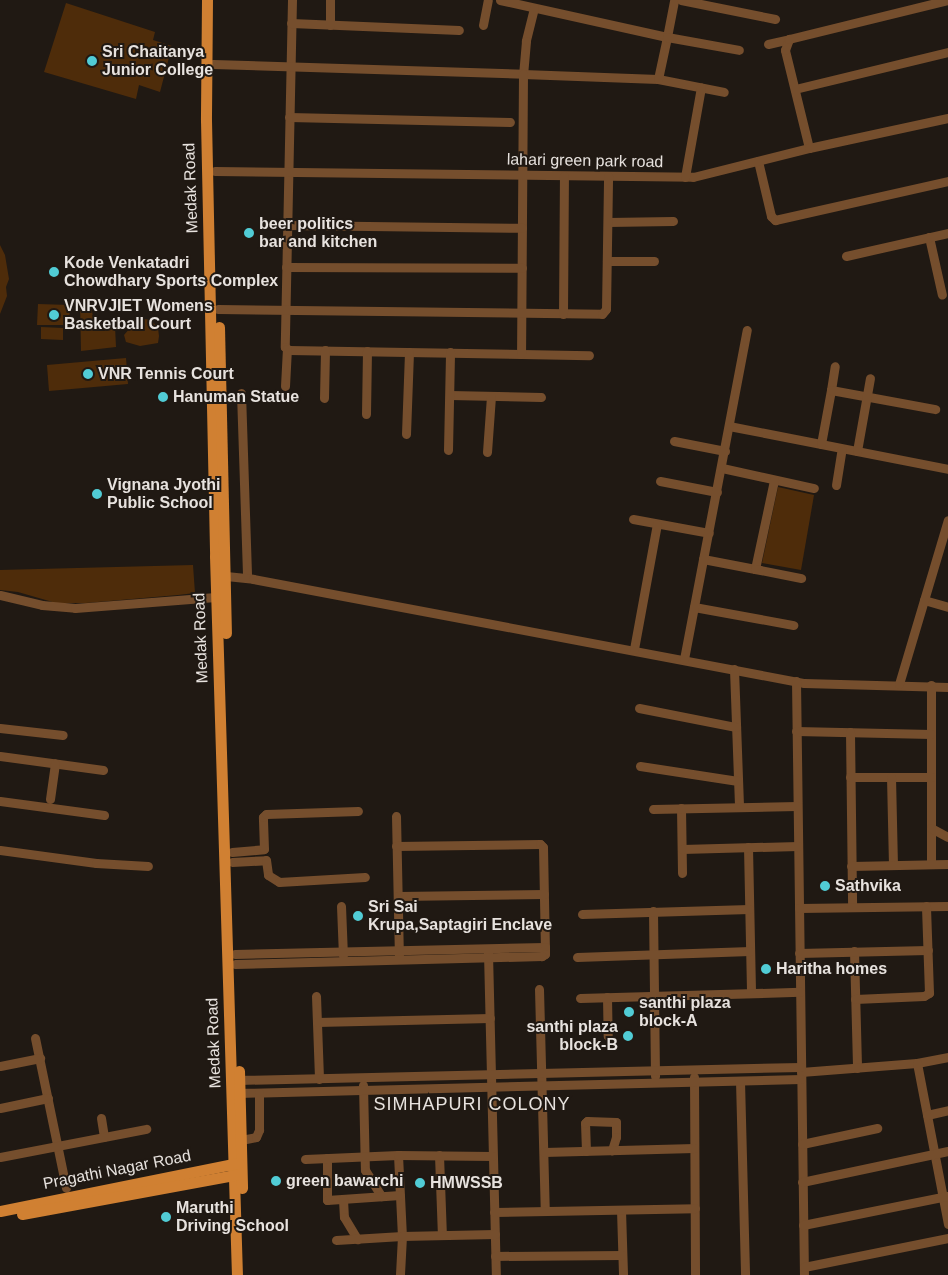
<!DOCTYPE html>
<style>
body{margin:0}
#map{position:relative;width:948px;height:1275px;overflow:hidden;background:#201913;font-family:Arial,sans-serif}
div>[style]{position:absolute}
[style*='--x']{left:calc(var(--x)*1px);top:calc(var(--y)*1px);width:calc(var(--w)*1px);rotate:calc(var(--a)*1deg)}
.green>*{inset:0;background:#4e2c0a}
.minor>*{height:9px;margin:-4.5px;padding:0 4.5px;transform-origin:4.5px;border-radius:4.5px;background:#754e2d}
.major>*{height:11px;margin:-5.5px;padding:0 5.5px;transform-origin:5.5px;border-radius:5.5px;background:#d08032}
.dots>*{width:14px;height:14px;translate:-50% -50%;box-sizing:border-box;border:2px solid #201913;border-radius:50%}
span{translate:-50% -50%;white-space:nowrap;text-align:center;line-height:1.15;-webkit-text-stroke:4px #201913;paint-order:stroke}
.poi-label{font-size:16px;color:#e7e2de;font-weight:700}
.left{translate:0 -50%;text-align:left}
.right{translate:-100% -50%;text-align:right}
.street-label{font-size:16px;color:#e7e2de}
.neighbourhood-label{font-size:18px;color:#e7e2de;letter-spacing:1px}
</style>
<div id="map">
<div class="green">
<i style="clip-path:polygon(66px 3px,155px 32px,153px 40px,172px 46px,160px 92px,139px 85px,136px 99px,44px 72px)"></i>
<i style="clip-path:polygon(0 245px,5px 255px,9px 279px,6px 287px,7px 296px,0 314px)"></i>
<i style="clip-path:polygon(80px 300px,91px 305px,93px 317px,99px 320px,99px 325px,115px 326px,116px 347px,81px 351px)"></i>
<i style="clip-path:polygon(38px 304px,70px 305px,69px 325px,37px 325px)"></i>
<i style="clip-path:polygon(144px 319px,151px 320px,158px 328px,159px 336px,158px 343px,140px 346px,126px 342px,124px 335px,130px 328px)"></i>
<i style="clip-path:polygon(41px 327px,63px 328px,63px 340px,41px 339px)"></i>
<i style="clip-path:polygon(126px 358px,128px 384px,49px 391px,47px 365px)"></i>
<i style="clip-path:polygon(778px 487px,814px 495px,801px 570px,762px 563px)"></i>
<i style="clip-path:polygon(193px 565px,195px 593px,178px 595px,86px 603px,56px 603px,18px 592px,0 590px,0 570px)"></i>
</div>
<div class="minor">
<i style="--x:292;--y:0;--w:347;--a:91.2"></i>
<i style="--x:285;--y:347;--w:5;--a:37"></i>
<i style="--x:289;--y:350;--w:300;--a:1"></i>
<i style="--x:500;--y:0;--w:171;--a:12.5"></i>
<i style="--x:667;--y:37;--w:38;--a:-79"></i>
<i style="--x:681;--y:0;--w:96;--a:11.4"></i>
<i style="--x:534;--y:8;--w:34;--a:104"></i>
<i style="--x:526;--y:41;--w:33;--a:95"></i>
<i style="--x:523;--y:74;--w:135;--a:2.1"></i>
<i style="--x:658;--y:79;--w:67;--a:11.1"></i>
<i style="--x:291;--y:23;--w:168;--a:2.4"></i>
<i style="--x:330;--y:25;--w:25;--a:-90"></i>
<i style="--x:483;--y:25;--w:25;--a:-79"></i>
<i style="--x:768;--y:44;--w:22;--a:-13"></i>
<i style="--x:213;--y:64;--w:310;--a:1.8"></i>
<i style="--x:523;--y:74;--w:280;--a:90.4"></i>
<i style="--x:658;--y:79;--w:43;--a:-77.9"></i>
<i style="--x:667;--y:37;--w:73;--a:10.2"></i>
<i style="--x:795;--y:89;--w:157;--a:-13.6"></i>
<i style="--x:289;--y:117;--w:221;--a:1.3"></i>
<i style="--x:809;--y:148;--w:101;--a:-103.8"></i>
<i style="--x:785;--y:50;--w:12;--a:-70"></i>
<i style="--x:789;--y:39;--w:164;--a:-13.8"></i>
<i style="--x:758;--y:161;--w:57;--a:76.7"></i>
<i style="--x:771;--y:216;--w:6;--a:45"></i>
<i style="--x:775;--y:220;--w:177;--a:-12.7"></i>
<i style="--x:215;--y:171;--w:478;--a:0.7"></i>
<i style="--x:693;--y:177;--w:120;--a:-14"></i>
<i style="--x:809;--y:148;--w:142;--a:-12.2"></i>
<i style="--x:685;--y:177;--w:91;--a:-79.9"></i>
<i style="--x:608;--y:222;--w:65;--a:-0.9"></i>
<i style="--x:287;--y:225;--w:235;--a:0.7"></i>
<i style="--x:929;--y:237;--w:59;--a:77.4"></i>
<i style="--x:846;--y:256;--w:105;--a:-12.7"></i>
<i style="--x:607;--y:261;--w:47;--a:0"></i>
<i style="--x:286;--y:267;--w:236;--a:0.2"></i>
<i style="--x:218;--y:309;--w:384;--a:0.7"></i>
<i style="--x:602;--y:314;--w:6;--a:-51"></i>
<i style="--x:606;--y:309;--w:133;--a:-89.1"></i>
<i style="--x:563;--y:314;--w:138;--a:-89.6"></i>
<i style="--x:285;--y:386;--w:37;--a:-87"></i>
<i style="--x:831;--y:390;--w:24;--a:-81"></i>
<i style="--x:241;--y:393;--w:185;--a:88.1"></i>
<i style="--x:450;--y:395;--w:91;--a:1.3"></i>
<i style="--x:324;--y:398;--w:48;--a:-88.8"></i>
<i style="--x:366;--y:414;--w:63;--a:-89.1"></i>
<i style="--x:729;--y:426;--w:223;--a:11.1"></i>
<i style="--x:406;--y:434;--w:82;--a:-87.9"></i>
<i style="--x:674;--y:441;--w:52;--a:11.1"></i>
<i style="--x:821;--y:444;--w:55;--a:-79.5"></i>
<i style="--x:831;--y:390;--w:106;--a:10.4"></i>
<i style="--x:448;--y:450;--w:98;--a:-88.8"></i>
<i style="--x:857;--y:451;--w:74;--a:-79.9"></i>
<i style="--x:487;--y:452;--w:56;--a:-85.9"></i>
<i style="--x:722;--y:468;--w:94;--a:12.3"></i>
<i style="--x:660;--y:481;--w:58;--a:10.9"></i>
<i style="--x:836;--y:485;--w:36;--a:-81"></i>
<i style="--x:633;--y:519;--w:77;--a:10.4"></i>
<i style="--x:703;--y:559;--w:53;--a:10.9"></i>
<i style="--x:755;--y:569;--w:91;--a:-77.9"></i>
<i style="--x:755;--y:569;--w:47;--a:11.1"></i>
<i style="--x:226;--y:576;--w:27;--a:6"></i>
<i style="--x:253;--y:579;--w:561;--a:10.69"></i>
<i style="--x:804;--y:683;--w:144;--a:1.6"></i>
<i style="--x:0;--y:595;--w:43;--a:13.4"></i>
<i style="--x:42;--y:605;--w:33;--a:5"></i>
<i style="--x:75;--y:608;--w:141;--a:-4.5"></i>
<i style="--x:924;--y:600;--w:25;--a:16"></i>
<i style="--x:694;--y:607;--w:101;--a:10.3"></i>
<i style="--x:634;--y:649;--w:127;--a:-79.6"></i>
<i style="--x:684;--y:659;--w:335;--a:-79.2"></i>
<i style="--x:734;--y:669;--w:138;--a:87.9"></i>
<i style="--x:796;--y:681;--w:594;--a:89.23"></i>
<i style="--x:899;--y:684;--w:171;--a:-73.4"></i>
<i style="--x:931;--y:685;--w:179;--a:90"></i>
<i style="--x:639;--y:708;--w:99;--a:11.1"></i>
<i style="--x:0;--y:728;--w:63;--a:6.3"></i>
<i style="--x:796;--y:731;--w:135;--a:1.3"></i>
<i style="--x:850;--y:732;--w:175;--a:89.3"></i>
<i style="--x:0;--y:756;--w:104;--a:7.7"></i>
<i style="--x:640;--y:766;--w:99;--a:8.7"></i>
<i style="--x:850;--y:777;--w:81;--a:0"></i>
<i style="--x:891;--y:777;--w:88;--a:88.7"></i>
<i style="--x:50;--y:799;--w:36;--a:-82"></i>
<i style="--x:0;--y:801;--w:105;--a:7.7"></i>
<i style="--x:681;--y:808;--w:65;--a:89.1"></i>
<i style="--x:653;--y:809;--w:144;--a:-1.2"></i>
<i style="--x:396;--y:816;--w:139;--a:88.8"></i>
<i style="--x:931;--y:828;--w:19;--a:28"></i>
<i style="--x:396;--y:846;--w:144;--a:-0.8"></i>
<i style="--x:540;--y:844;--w:4;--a:45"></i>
<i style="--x:543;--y:847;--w:100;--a:88.9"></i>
<i style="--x:748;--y:847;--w:146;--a:88.8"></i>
<i style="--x:682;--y:849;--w:116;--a:-1.5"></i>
<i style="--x:0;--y:850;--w:97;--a:7.7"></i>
<i style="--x:96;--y:863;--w:52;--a:3.3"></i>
<i style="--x:232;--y:852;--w:32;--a:-5"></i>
<i style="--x:264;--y:849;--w:32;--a:-92"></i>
<i style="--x:263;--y:817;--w:4;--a:-45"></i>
<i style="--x:266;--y:814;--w:92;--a:-1.9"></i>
<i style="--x:232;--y:862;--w:34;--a:-3"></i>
<i style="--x:266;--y:860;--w:15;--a:82"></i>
<i style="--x:268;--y:875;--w:13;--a:32"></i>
<i style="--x:279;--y:882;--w:86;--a:-3.3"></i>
<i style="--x:851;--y:866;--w:97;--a:-1.2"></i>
<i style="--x:398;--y:896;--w:146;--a:-0.8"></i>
<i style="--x:341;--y:906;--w:49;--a:87.7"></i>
<i style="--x:799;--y:908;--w:149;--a:-0.8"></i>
<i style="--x:653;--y:911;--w:165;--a:89.3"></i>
<i style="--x:582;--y:914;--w:167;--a:-1.7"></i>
<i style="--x:854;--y:951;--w:117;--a:88.5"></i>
<i style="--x:488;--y:953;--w:322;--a:88.6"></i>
<i style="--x:799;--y:953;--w:129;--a:-1.3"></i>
<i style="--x:235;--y:954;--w:310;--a:-1.3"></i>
<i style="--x:545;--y:947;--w:7;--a:90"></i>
<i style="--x:545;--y:954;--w:4;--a:146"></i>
<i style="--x:542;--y:956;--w:307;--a:178.5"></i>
<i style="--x:577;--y:957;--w:173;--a:-2"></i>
<i style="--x:539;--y:989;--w:222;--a:88.5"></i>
<i style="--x:316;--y:996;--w:83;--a:87.9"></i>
<i style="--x:607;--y:997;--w:39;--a:89"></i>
<i style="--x:580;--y:998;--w:220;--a:-1.6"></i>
<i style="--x:855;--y:999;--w:69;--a:-2.5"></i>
<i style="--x:924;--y:996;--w:6;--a:-31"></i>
<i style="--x:929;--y:993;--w:87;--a:-92"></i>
<i style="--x:317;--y:1022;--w:173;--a:-1.3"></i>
<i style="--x:35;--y:1038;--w:153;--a:78.3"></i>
<i style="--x:917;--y:1063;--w:32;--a:-11"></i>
<i style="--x:0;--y:1066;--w:41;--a:-11.3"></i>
<i style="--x:801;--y:1072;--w:116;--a:-4.4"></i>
<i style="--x:917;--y:1063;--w:164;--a:79.1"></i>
<i style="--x:694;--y:1077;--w:198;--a:89.7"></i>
<i style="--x:239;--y:1080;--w:562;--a:-1.33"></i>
<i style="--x:740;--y:1081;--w:194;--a:88.5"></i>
<i style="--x:363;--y:1085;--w:85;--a:88.7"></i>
<i style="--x:365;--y:1170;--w:31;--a:58"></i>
<i style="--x:239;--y:1093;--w:562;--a:-1.43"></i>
<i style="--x:0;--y:1108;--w:49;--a:-11.8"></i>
<i style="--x:927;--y:1115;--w:22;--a:-13"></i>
<i style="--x:101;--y:1118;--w:19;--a:81"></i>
<i style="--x:241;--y:1140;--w:15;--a:-11"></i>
<i style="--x:256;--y:1137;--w:8;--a:-67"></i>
<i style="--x:259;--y:1130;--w:37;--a:-90"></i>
<i style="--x:802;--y:1144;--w:77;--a:-12"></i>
<i style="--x:586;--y:1151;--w:28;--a:-92"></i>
<i style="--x:585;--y:1123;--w:3;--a:-45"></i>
<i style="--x:587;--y:1121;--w:29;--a:2"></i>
<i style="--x:616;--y:1122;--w:15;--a:90"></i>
<i style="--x:616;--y:1137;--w:14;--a:107"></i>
<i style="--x:544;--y:1152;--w:150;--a:-1.5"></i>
<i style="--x:398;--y:1155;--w:81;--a:87.2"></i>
<i style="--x:402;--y:1236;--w:39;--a:93"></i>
<i style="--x:439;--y:1155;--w:80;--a:87.9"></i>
<i style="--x:0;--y:1157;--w:149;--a:-10.9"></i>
<i style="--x:327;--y:1158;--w:42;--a:90"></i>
<i style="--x:327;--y:1200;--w:73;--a:-3.9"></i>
<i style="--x:305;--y:1159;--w:93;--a:-2.5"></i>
<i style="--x:398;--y:1155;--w:94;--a:0.6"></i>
<i style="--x:802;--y:1182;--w:149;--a:-12"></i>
<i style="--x:343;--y:1199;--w:18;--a:87"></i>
<i style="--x:344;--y:1217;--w:26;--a:59"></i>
<i style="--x:621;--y:1210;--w:65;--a:88.2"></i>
<i style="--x:494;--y:1212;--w:201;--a:-1.1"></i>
<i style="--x:803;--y:1225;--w:147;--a:-11.4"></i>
<i style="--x:336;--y:1240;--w:66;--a:-3.5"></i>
<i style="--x:402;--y:1236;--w:93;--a:-1.2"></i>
<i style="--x:495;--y:1256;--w:127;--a:-0.5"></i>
<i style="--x:804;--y:1267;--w:147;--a:-11.4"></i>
</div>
<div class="major">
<i style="--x:207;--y:0;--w:120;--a:90.5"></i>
<i style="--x:206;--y:120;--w:436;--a:88.8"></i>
<i style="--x:215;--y:556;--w:719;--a:88.25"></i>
<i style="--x:219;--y:327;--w:306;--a:88.7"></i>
<i style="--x:239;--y:1071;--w:117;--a:88.5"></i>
<i style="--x:0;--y:1211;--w:243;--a:-11.4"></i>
<i style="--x:22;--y:1214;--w:222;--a:-10.4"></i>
</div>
<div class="dots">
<i style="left:92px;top:61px;background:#51ccd5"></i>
<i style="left:249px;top:233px;background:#51ccd5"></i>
<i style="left:54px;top:272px;background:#51ccd5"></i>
<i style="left:54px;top:315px;background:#51ccd5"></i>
<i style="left:88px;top:374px;background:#51ccd5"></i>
<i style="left:163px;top:397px;background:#51ccd5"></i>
<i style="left:97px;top:494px;background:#51ccd5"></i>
<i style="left:825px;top:886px;background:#51ccd5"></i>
<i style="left:358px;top:916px;background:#51ccd5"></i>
<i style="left:766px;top:969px;background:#51ccd5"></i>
<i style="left:629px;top:1012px;background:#51ccd5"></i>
<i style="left:628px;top:1036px;background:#51ccd5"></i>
<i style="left:276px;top:1181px;background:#51ccd5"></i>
<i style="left:420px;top:1183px;background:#51ccd5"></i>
<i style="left:166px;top:1217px;background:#51ccd5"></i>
</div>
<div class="poi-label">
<span class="left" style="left:102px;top:61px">Sri Chaitanya<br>Junior College</span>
<span class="left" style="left:259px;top:233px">beer politics<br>bar and kitchen</span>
<span class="left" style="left:64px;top:272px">Kode Venkatadri<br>Chowdhary Sports Complex</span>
<span class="left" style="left:64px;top:315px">VNRVJIET Womens<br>Basketball Court</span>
<span class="left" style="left:98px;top:374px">VNR Tennis Court</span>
<span class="left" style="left:173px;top:397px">Hanuman Statue</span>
<span class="left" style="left:107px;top:494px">Vignana Jyothi<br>Public School</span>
<span class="left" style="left:835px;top:886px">Sathvika</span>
<span class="left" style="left:368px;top:916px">Sri Sai<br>Krupa,Saptagiri Enclave</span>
<span class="left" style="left:776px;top:969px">Haritha homes</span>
<span class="left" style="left:639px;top:1012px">santhi plaza<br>block-A</span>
<span class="right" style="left:618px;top:1036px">santhi plaza<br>block-B</span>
<span class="left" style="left:286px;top:1181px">green bawarchi</span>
<span class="left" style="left:430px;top:1183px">HMWSSB</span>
<span class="left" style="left:176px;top:1217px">Maruthi<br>Driving School</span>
</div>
<div class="street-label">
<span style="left:585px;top:161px;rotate:1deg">lahari green park road</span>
<span style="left:191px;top:188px;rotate:-92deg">Medak Road</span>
<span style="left:201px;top:638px;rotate:-92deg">Medak Road</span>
<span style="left:214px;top:1043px;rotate:-92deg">Medak Road</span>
<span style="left:117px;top:1170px;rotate:-11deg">Pragathi Nagar Road</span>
</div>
<div class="neighbourhood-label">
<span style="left:472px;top:1104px">SIMHAPURI COLONY</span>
</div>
</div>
